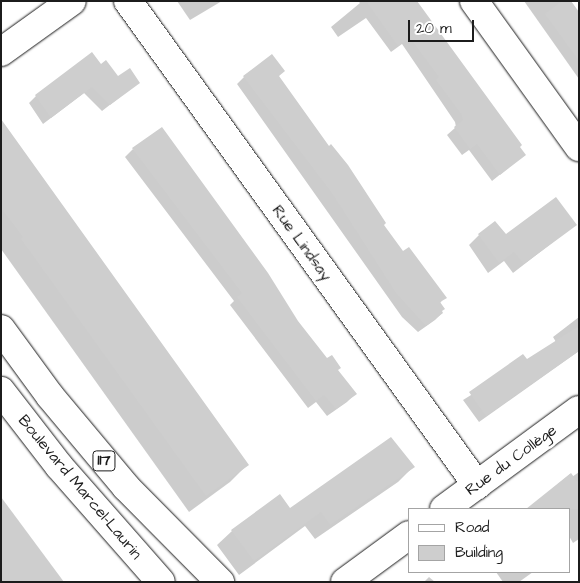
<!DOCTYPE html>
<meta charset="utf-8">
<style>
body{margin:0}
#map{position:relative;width:580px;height:583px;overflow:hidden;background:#fff;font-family:"Architects Daughter",sans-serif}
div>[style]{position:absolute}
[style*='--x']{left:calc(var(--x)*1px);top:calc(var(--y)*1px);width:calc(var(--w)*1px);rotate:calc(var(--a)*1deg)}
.shadow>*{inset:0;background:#0003}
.building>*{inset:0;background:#cecece}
.roads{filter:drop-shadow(0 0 1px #1c1c1c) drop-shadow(0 0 1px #1c1c1c)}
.minor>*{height:28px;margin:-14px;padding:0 14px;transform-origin:14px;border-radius:14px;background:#fff}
.major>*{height:28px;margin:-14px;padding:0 14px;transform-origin:14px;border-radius:14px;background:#fff}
span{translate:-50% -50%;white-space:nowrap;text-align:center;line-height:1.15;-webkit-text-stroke:5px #fff;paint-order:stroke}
.shield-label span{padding:1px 4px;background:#fff;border:1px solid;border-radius:4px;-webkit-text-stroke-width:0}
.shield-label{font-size:15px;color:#1c1c1c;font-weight:700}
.street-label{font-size:16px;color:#1c1c1c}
.frame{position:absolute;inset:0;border:2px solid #1c1c1c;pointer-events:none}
.legend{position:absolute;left:408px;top:508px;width:162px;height:65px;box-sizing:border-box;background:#fff;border:1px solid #a4a4a4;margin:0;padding:6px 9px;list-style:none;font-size:15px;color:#1c1c1c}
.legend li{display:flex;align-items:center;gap:10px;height:25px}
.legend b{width:25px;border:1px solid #a4a4a4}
.scale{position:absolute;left:408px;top:20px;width:66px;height:22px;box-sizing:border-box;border:2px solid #1c1c1c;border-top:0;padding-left:6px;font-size:15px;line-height:18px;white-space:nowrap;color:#1c1c1c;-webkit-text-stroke:4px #fff;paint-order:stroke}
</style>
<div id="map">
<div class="shadow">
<i style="clip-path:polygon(177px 1px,222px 1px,190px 20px)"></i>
<i style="clip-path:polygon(358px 1px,416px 1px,524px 155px,492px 181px,469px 150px,462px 155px,447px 135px,456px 127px,455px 122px,402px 44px,391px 52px,366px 18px,338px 37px,331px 27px,360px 3px)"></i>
<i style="clip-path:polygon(524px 1px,566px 1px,579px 18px,579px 79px)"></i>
<i style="clip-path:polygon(101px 65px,117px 78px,138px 83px,102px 111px,84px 93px,43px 124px,29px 103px,36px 96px)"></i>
<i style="clip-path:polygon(244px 77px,278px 77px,403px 253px,445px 297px,440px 303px,442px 313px,435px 320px,418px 332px,402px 317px,237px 84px)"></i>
<i style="clip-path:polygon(1px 121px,247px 465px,230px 482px,189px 512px,1px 249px)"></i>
<i style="clip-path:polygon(133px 149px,297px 322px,355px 394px,347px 402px,327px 416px,316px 402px,308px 408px,230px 305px,234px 301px,125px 157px)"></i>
<i style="clip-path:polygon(575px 225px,513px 273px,504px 261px,488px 273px,469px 245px,479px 235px,505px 236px)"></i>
<i style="clip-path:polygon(579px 317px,579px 351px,479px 422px,463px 400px,556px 342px,553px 337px)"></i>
<i style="clip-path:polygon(413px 467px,398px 482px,315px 539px,305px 526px,239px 575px,217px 545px,232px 531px)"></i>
<i style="clip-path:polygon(579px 472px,579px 539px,573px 543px,569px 536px,569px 509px,528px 509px,570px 474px,572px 477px)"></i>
<i style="clip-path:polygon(496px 572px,533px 572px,519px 582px,503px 582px)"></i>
<i style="clip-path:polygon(429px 577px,435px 582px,424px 582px)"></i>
</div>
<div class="building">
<i style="clip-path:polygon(366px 1px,417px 1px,522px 145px,520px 147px,526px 155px,500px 175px,477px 144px,470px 149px,454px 127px,463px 120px,462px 115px,436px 80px,439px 77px,410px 38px,398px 46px)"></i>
<i style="clip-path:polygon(562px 1px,571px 1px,579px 12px,579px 61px,545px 14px)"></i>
<i style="clip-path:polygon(92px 52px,101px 64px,106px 60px,118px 76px,130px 68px,140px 83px,110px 105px,92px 87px,51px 118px,35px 95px)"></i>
<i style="clip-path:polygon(272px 54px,285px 71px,279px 76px,329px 146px,331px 144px,348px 165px,386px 223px,384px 225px,403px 251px,409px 247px,447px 298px,440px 302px,445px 309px,442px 311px,443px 313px,426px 326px,396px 293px,332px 193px,243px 76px)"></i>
<i style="clip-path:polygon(1px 119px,249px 465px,206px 496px,21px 239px,23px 237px,1px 208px)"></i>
<i style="clip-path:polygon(162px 127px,268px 273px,298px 321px,327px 358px,332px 355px,341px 368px,338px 370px,357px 394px,336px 409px,324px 395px,316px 401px,237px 297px,242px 293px,132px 148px)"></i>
<i style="clip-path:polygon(556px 197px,577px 225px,524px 264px,514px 252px,499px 263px,478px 234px,495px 221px,506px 234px)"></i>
<i style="clip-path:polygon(579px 326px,579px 351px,486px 416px,469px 392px,523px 354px,527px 359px)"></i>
<i style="clip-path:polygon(391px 437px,415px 467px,330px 525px,321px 512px,254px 561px,231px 530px,280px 494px,290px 508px)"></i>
<i style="clip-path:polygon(571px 473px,579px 484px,579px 509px,526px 509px)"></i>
<i style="clip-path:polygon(1px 497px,64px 582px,1px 582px)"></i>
</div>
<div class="roads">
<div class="minor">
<i style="--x:128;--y:1;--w:597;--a:54.21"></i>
<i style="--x:474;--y:1;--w:180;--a:54.3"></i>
<i style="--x:1;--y:52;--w:87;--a:-35.7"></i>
<i style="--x:444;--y:509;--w:167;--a:-36.3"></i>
<i style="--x:345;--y:582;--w:79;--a:-36.3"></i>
</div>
<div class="major">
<i style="--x:1;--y:329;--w:83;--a:53.8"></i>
<i style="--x:50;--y:396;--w:119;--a:50.1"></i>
<i style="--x:126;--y:487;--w:134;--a:45.3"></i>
<i style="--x:1;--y:391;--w:95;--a:52.3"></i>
<i style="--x:59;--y:466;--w:154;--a:48.7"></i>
</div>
</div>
<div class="shield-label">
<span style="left:104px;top:461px">117</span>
</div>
<div class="street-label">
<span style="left:302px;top:243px;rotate:54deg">Rue Lindsay</span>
<span style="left:511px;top:460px;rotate:-36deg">Rue du Collège</span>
<span style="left:80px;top:487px;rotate:50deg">Boulevard Marcel-Laurin</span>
</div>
<div class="frame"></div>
<ul class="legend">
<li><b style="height:6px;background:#fff"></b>Road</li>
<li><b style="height:14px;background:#cecece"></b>Building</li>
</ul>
<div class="scale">20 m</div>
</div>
